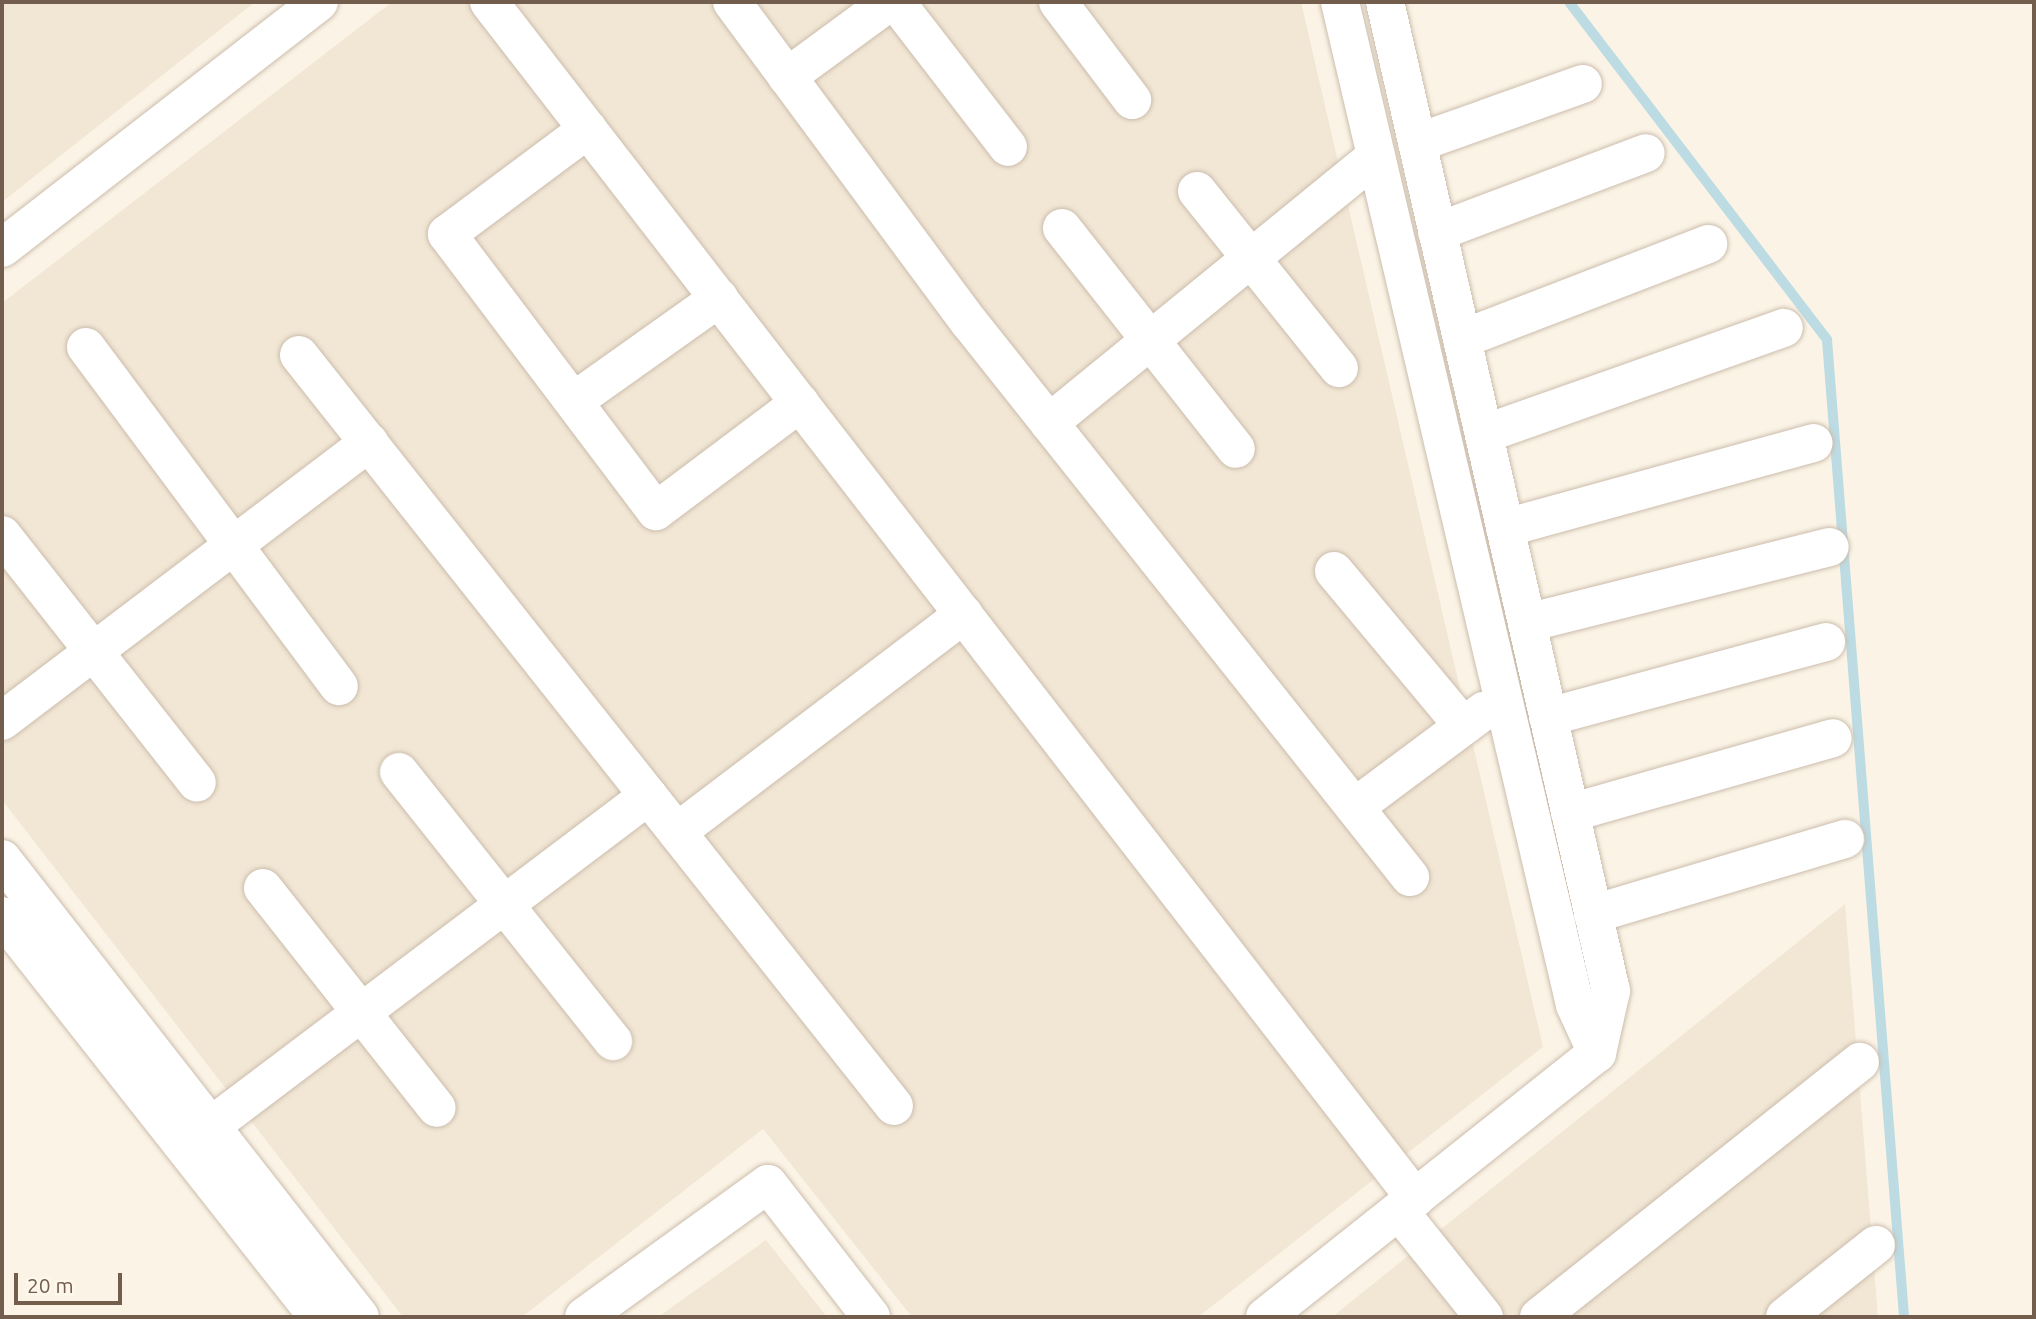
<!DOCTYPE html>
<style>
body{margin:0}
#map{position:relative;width:2036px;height:1319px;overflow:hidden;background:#fbf4e6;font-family:Ubuntu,sans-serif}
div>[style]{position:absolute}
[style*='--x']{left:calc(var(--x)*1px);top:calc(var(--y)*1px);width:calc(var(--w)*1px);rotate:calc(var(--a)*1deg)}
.residential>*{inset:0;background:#f2e7d5}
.stream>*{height:10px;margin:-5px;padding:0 5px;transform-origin:5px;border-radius:5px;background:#bcdbe3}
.roads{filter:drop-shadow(0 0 2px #ccbdad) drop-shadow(0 0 2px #ccbdad)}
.minor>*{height:38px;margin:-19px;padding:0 19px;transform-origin:19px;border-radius:19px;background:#fff}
span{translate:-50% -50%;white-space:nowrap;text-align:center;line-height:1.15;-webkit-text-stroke:7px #fef8ec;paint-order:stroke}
.frame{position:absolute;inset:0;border:4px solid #735d4c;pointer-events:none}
.scale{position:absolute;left:14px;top:1273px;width:108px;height:32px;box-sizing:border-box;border:4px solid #735d4c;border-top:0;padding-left:9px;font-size:21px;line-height:24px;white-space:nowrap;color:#735d4c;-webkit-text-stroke:5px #fef8ec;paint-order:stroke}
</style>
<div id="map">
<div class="residential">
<i style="clip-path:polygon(2px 2px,255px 2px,2px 202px)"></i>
<i style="clip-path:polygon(392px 2px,1301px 2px,1543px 1047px,1198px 1317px,912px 1317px,763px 1129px,522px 1317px,403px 1317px,2px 800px,2px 303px)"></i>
<i style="clip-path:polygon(1845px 904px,1878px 1317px,1332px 1317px)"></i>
<i style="clip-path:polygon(766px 1240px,827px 1317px,658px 1317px)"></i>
</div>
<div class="stream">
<i style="--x:1569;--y:2;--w:425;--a:52.6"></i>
<i style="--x:1827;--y:340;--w:980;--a:85.49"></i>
</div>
<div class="roads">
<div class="minor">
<i style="--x:489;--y:2;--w:1513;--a:52.25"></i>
<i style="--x:732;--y:2;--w:398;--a:53.5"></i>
<i style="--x:969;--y:322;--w:709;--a:51.53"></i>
<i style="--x:896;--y:2;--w:183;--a:52.3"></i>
<i style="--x:1058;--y:2;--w:123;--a:52.9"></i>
<i style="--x:1340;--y:2;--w:1030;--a:76.81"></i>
<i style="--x:1575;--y:1005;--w:53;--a:65.4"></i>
<i style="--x:787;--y:77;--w:127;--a:-36.3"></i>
<i style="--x:588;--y:129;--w:176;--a:143.3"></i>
<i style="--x:447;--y:234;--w:347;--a:53"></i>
<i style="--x:656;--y:511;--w:180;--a:-36.9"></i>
<i style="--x:1417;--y:143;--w:176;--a:-19.6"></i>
<i style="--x:1197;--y:191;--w:227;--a:51.3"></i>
<i style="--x:1062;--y:228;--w:281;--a:51.8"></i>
<i style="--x:1437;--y:232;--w:223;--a:-20.7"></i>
<i style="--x:2;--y:248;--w:401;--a:-37.8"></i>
<i style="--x:1462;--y:339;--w:264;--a:-21.1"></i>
<i style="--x:86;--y:347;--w:423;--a:53.3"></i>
<i style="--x:299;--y:355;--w:958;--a:51.61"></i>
<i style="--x:574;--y:401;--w:178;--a:-35.4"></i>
<i style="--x:1049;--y:423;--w:422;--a:-39.2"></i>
<i style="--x:1484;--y:434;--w:318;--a:-19.5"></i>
<i style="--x:1505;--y:528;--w:320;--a:-15.4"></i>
<i style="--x:2;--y:535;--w:315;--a:51.8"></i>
<i style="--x:1334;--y:571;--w:202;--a:50.2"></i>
<i style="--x:1527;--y:623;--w:312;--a:-14.1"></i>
<i style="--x:1548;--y:717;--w:288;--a:-15.1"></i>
<i style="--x:2;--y:721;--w:461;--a:-37.2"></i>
<i style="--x:399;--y:772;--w:344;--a:51.5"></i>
<i style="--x:1355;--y:807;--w:161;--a:-36.7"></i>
<i style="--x:1570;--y:813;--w:273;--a:-15.9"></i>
<i style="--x:677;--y:832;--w:360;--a:-37.2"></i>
<i style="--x:2;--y:859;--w:581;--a:51.99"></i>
<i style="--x:263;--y:888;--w:280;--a:51.7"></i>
<i style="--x:1593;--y:914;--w:263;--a:-16.6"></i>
<i style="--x:2;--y:916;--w:511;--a:51.76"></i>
<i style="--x:211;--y:1126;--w:548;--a:-37.06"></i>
<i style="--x:1399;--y:1211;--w:136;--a:51.3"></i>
<i style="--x:584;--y:1317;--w:227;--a:-35.9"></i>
<i style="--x:768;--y:1184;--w:168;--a:52.2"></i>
<i style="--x:1265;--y:1317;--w:424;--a:-38.5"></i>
<i style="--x:1597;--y:1053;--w:64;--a:-77.3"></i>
<i style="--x:1611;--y:991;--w:1014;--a:-102.87"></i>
<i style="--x:1539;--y:1317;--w:410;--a:-38.5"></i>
<i style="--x:1785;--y:1317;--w:116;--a:-38.4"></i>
</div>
</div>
<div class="frame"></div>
<div class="scale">20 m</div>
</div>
